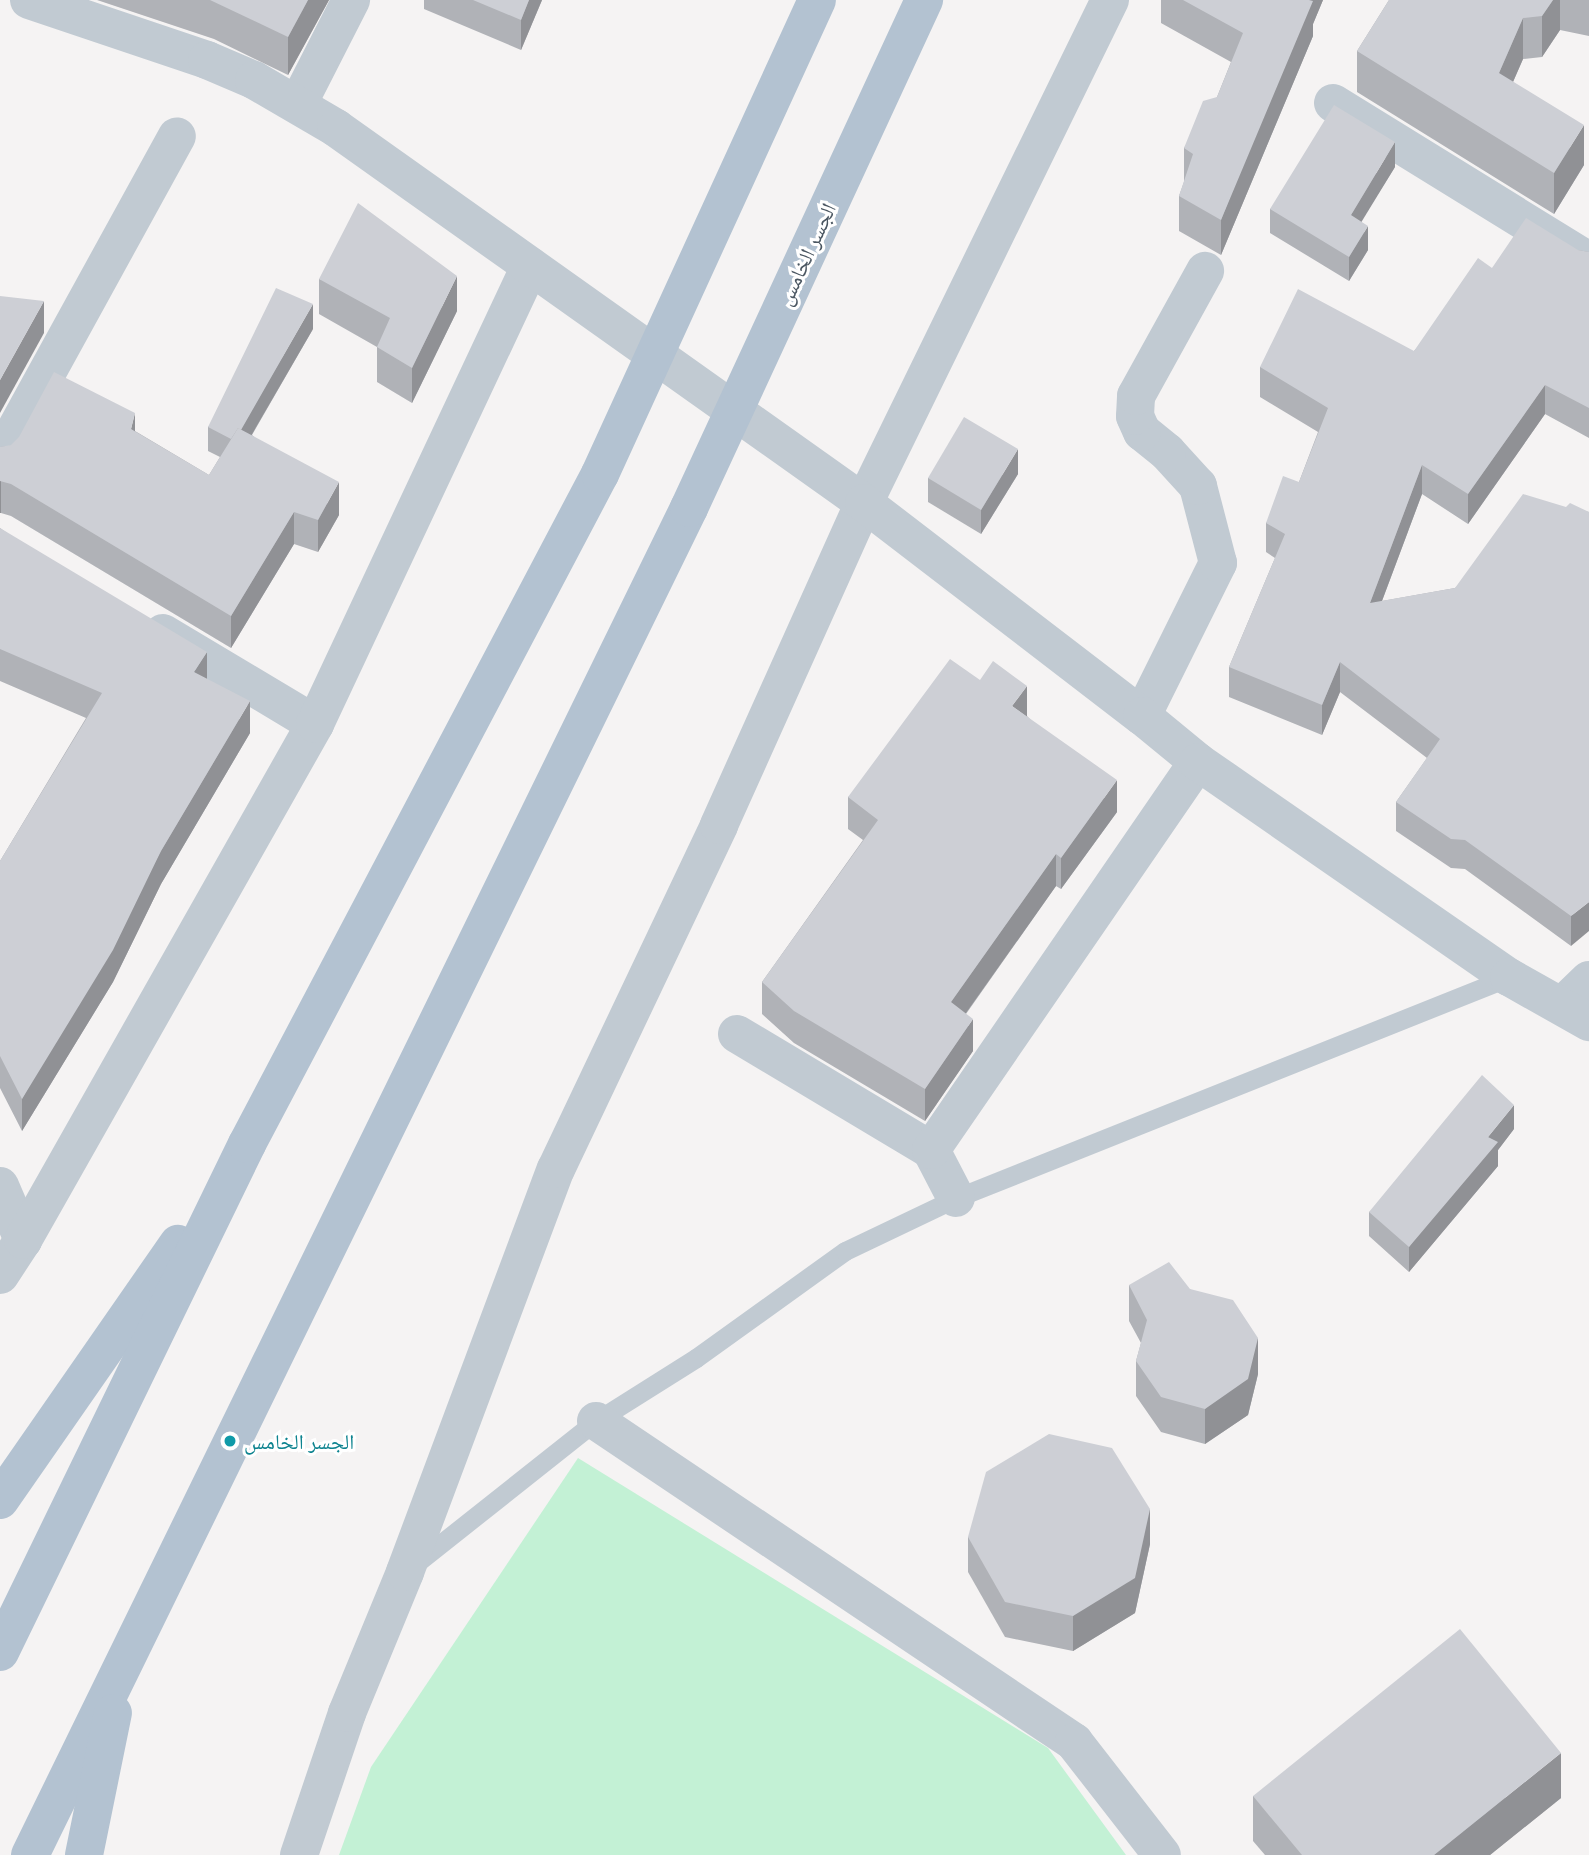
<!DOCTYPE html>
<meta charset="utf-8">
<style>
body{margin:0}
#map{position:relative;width:1589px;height:1855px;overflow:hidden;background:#f5f3f3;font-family:"Exo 2","Noto Naskh Arabic",sans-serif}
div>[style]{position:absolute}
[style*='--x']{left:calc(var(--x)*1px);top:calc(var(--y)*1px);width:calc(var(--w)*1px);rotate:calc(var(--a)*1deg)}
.green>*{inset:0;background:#c3f1d5}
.service>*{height:19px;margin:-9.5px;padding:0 9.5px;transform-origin:9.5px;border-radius:9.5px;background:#c1cad2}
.minor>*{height:38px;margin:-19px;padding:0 19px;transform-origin:19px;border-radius:19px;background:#c1cad2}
.tertiary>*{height:38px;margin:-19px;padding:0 19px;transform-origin:19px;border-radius:19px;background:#c1cad2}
.primary>*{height:38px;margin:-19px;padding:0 19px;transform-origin:19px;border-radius:19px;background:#b3c2d1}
.primary-bridge>*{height:38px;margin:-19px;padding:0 19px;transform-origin:19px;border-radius:19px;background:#b3c2d1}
.wall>*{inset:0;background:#b0b2b7}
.shaded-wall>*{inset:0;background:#909195}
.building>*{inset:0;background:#cdcfd5}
.dots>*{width:19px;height:19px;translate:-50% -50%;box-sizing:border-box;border:4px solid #fff;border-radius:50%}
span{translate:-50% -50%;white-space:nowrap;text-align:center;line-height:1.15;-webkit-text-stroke:6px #fff;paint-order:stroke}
.street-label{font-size:21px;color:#4a5661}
.culture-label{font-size:21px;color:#0d838f}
.left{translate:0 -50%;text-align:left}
</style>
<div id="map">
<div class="green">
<i style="clip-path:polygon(578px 1458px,1048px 1748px,1126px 1855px,339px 1855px,371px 1767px)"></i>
</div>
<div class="service">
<i style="--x:414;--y:1565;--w:232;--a:-38.4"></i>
<i style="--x:596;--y:1421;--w:118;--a:-32.2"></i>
<i style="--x:696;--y:1358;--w:183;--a:-35.7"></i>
<i style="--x:845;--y:1251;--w:123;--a:-25.5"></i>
<i style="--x:956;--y:1198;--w:596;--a:-21.78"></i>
</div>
<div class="minor">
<i style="--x:1333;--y:103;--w:301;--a:31.7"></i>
<i style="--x:298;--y:104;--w:117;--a:-63"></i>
<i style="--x:0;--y:458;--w:367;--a:-61.2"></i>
<i style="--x:163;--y:633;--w:177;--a:30.9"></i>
<i style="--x:1142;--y:716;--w:171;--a:-63.6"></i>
<i style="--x:1218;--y:563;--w:80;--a:-104.6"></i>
<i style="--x:1198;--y:486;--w:46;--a:-132.4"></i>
<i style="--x:1167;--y:452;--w:32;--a:-141"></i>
<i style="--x:1142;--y:432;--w:17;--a:-114"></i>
<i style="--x:1135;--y:416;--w:20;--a:-87"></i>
<i style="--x:1136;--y:396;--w:143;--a:-61.1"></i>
<i style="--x:1563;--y:1005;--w:36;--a:-44"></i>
<i style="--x:737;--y:1034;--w:226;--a:30.9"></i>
<i style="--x:931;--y:1150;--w:54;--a:62.5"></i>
<i style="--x:931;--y:1150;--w:471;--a:-55.5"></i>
<i style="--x:0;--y:1186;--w:59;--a:66.9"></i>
<i style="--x:0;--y:1275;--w:42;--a:-56.7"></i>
<i style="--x:23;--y:1240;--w:593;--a:-60.49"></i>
<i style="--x:315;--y:724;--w:506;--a:-64.85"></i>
<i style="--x:596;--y:1421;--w:576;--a:33.88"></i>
<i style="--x:1074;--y:1742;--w:143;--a:52.1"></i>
<i style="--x:299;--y:1855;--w:150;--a:-71.3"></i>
<i style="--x:347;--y:1713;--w:152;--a:-67.6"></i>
<i style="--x:405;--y:1572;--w:430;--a:-69.5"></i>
<i style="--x:556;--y:1169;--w:381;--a:-64.6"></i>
<i style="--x:719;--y:825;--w:353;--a:-65.8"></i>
<i style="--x:864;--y:503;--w:560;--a:-63.94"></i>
</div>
<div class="tertiary">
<i style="--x:29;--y:0;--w:188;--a:18.6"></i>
<i style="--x:207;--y:60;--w:51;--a:23.1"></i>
<i style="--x:254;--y:80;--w:95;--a:30.3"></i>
<i style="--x:336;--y:128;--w:648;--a:35.38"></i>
<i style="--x:864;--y:503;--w:350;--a:37.5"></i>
<i style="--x:1142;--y:716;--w:72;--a:39.4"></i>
<i style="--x:1198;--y:762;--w:378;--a:34.7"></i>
<i style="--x:1509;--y:977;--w:92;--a:29.4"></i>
</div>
<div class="primary">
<i style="--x:0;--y:1500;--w:312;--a:-55.2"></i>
<i style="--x:0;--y:1652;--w:565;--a:-64.07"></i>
<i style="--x:247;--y:1144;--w:757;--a:-62.22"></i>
<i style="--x:30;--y:1855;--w:1500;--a:-63.93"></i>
<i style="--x:84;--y:1855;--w:145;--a:-78.5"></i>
</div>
<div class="primary-bridge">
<i style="--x:600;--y:474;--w:521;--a:-65.4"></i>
<i style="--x:689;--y:508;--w:560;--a:-65.17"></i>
</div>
<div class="wall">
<i style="clip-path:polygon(97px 0,329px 0,288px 75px,214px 39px)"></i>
<i style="clip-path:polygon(424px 0,542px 0,521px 50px,424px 9px)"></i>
<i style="clip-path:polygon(1161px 0,1323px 0,1313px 24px,1313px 36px,1221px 255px,1179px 231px,1179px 196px,1184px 182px,1184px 148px,1217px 97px,1231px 62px,1161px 23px)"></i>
<i style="clip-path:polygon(1389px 0,1589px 0,1589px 36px,1560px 30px,1542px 57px,1523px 59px,1513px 82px,1584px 165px,1554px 214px,1357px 92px,1357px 51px)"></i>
<i style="clip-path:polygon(1395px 167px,1361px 221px,1368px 250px,1349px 281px,1270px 233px,1270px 209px)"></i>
<i style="clip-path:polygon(1578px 250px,1589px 252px,1589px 438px,1545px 414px,1468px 524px,1422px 494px,1382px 601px,1455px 588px,1566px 507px,1589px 512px,1571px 946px,1465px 869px,1451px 868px,1396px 831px,1396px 802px,1427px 758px,1340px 692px,1322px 735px,1229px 697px,1229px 667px,1275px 558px,1266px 552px,1266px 523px,1299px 482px,1318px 432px,1260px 397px,1260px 367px,1414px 351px,1492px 268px)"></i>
<i style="clip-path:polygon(319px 279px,457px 311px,412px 403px,377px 382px,377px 347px,319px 314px)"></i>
<i style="clip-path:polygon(313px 329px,252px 435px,339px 515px,318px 552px,294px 544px,231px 648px,11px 516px,1px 513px,0 447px,135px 431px,209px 475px,220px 457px,208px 451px,208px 427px)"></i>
<i style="clip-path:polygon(1018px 474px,981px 534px,928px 502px,928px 478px)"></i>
<i style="clip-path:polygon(0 528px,207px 679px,250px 733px,161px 884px,113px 982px,22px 1131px,0 1088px,0 861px,86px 718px,0 681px)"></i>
<i style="clip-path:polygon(1027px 716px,1117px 812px,1061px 889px,1056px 886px,966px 1014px,973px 1051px,925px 1121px,794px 1043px,762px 1014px,762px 982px,863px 840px,848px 829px,848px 797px)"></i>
<i style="clip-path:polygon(1514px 1129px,1498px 1150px,1498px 1166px,1409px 1272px,1369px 1236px,1369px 1212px)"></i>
<i style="clip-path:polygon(1129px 1285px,1190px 1289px,1258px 1374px,1248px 1415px,1205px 1444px,1161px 1432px,1136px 1396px,1136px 1361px,1141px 1343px,1129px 1321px)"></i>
<i style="clip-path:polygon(968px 1537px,1150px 1544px,1135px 1613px,1073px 1651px,1005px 1637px,968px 1572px)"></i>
<i style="clip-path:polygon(1253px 1796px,1561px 1798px,1490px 1855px,1265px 1855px,1253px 1841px)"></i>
</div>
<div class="shaded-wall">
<i style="clip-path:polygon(308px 0,329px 0,288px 75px,288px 37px)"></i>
<i style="clip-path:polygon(529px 0,542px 0,521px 50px,521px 20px)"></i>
<i style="clip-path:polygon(1308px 0,1323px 0,1313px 24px,1313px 36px,1221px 255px,1221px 220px)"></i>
<i style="clip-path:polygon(1553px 0,1560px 0,1560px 30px,1542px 57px,1542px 16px)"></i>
<i style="clip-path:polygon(1523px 18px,1523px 59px,1499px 114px,1499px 73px)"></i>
<i style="clip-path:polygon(1584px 125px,1584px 165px,1554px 214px,1554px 173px)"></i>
<i style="clip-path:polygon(1395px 142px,1395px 167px,1351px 239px,1351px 215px)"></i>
<i style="clip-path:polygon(1368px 226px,1368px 250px,1349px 281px,1349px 257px)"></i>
<i style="clip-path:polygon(457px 276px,457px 311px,412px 403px,412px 368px)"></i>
<i style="clip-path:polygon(44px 301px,44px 333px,0 413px,0 380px)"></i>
<i style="clip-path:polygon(313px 304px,313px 329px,234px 465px,234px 441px)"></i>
<i style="clip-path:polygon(1545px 385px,1545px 414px,1468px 524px,1468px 494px)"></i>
<i style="clip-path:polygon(135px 413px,135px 446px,131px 429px)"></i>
<i style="clip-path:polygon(1018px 449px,1018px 474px,981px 534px,981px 510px)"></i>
<i style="clip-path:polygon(1422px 465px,1422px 494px,1370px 633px,1370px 603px)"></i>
<i style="clip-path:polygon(0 481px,1px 481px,1px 513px,0 513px)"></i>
<i style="clip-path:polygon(339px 482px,339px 515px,318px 552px,318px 520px)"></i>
<i style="clip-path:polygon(294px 512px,294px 544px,231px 648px,231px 616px)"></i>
<i style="clip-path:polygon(207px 652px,207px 685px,194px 672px)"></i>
<i style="clip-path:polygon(1340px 662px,1340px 692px,1322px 735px,1322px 705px)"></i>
<i style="clip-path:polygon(1027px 686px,1027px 717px,1012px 706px)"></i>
<i style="clip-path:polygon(250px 701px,250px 733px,161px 884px,113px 982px,22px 1131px,22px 1099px,161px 851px)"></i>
<i style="clip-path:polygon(1117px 780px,1117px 812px,1061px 889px,1061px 858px)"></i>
<i style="clip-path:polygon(1056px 854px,1056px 886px,951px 1034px,951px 1002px)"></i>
<i style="clip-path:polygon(1589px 902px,1589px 931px,1571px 946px,1571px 916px)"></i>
<i style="clip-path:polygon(973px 1019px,973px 1051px,925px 1121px,925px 1089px)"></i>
<i style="clip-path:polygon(1514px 1105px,1514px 1129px,1498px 1150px,1498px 1166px,1409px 1272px,1409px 1247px,1488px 1137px)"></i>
<i style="clip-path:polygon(1258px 1338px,1258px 1374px,1248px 1415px,1205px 1444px,1205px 1409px)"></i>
<i style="clip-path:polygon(1150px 1509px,1150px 1544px,1135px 1613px,1073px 1651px,1073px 1616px)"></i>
<i style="clip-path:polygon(1561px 1753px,1561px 1798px,1490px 1855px,1434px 1855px)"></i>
</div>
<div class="building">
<i style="clip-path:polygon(210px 0,308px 0,288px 37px)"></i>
<i style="clip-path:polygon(473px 0,529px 0,521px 20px)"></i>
<i style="clip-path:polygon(1183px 0,1309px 0,1313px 1px,1221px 220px,1179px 196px,1193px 154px,1184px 148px,1203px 101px,1217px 97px,1243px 33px)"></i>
<i style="clip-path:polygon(1389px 0,1553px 0,1542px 16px,1523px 18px,1499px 73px,1584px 125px,1554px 173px,1357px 51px)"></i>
<i style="clip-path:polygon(1334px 105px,1395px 142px,1351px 215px,1368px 226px,1349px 257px,1270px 209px)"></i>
<i style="clip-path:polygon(358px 203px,457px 276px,412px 368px,377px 347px,390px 318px,319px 279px)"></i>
<i style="clip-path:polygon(1526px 218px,1578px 250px,1589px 252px,1589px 408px,1545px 385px,1468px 494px,1422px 465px,1370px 603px,1455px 588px,1523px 494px,1566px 507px,1570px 503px,1589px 512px,1589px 902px,1571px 916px,1465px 840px,1451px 839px,1396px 802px,1440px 739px,1340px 662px,1322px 705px,1229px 667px,1285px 534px,1266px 523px,1283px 476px,1299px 482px,1328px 408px,1260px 367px,1298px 289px,1414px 351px,1478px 258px,1492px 268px)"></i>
<i style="clip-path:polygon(276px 288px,313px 304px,241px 430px,238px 428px,231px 439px,208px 427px)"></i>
<i style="clip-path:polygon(0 296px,44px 301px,0 380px)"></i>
<i style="clip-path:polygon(54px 372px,135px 413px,131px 429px,209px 475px,238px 428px,339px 482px,318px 520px,294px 512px,231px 616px,11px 484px,0 481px,0 447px,11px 445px,19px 437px)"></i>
<i style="clip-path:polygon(964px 417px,1018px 449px,981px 510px,928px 478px)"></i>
<i style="clip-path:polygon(0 528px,207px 652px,194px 672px,250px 701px,161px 851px,113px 950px,22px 1099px,0 1056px,0 861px,102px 693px,0 649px)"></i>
<i style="clip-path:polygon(950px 659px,980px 680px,993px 661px,1027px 686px,1012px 706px,1117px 780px,1061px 858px,1056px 854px,951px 1002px,973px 1019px,925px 1089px,794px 1011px,762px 982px,878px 820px,848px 797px)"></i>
<i style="clip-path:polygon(1482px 1075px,1514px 1105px,1488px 1137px,1498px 1142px,1409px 1247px,1369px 1212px)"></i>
<i style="clip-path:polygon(1169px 1262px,1190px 1289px,1233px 1300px,1258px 1338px,1248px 1379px,1205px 1409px,1161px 1397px,1136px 1361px,1147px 1320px,1129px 1285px)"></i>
<i style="clip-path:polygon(1049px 1434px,1112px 1448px,1150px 1509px,1135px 1578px,1073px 1616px,1005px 1602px,968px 1537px,986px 1472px)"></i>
<i style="clip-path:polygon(1460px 1629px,1561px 1753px,1434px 1855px,1302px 1855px,1253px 1796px)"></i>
</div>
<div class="dots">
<i style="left:230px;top:1441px;background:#0f9aa8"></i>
</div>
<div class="street-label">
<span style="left:806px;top:254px;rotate:-65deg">الجسر الخامس</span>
</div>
<div class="culture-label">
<span class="left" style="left:244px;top:1441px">الجسر الخامس</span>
</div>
</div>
